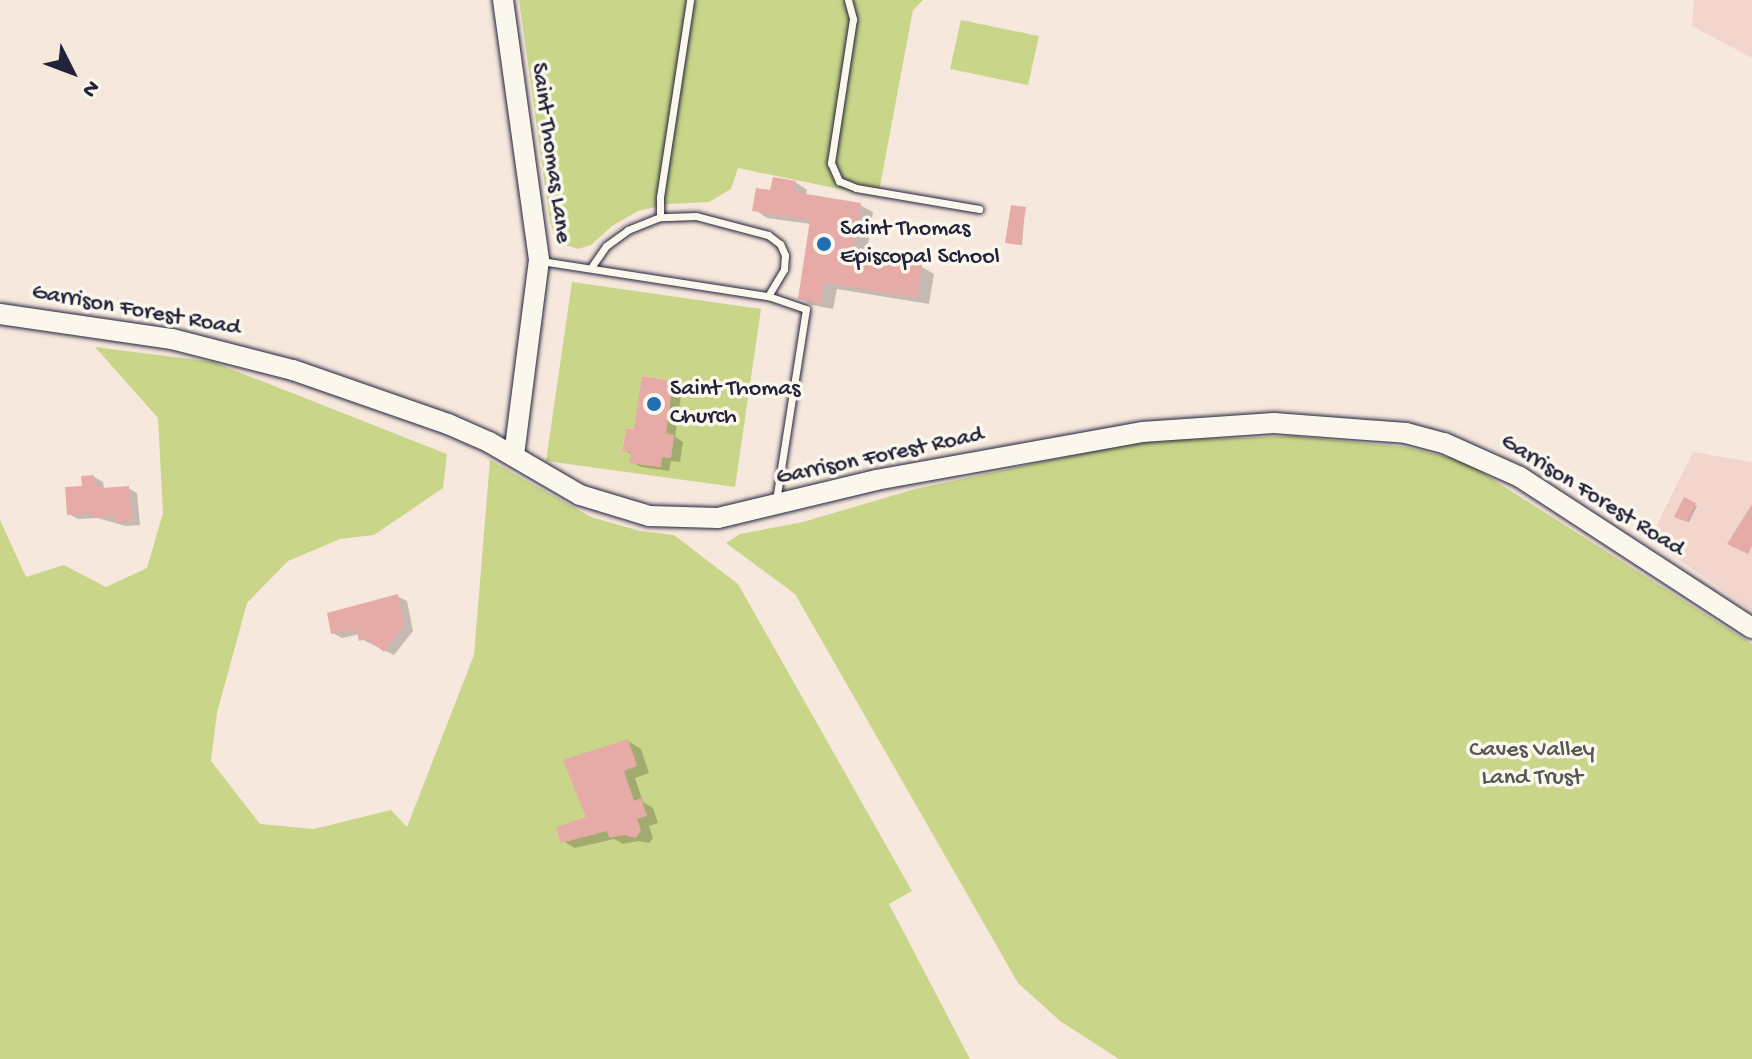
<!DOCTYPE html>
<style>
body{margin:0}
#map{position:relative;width:1752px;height:1059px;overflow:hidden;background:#f7e8de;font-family:"Gochi Hand",sans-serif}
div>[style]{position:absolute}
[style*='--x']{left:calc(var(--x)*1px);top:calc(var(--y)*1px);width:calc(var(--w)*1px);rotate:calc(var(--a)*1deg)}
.built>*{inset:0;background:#f2d6cd}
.green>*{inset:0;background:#c9d689}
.shadow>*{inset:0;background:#0003}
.building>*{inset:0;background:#e6aba6}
.roads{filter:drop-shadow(0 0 2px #22223b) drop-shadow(0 0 2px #22223b)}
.lane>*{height:7px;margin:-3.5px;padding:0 3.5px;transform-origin:3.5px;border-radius:3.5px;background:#fbf7ec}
.secondary>*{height:20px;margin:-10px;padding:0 10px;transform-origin:10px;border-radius:10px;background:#fbf7ec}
.dots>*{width:22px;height:22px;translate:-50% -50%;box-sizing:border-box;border:4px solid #fbf7ec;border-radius:50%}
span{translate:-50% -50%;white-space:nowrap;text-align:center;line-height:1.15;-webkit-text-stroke:7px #fbf7ec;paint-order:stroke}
.street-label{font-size:24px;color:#22223b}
.poi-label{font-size:24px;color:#22223b}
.left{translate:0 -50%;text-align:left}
.park-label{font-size:24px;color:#545852}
.north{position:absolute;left:32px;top:32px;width:80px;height:80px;-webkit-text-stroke:6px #fbf7ec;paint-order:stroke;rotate:132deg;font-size:22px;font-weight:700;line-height:32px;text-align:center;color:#22223b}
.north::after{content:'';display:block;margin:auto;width:28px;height:36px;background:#22223b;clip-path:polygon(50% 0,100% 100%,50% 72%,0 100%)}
</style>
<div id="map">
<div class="built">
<i style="clip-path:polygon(1694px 0,1752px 0,1752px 58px,1692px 26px)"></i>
<i style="clip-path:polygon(1693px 452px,1752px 462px,1752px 611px,1650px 539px)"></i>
</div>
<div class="green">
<i style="clip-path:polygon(519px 0,923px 0,913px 10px,878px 197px,738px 168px,731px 189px,709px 202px,669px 204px,638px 211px,612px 226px,591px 245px,578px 249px,566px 245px,555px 237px,550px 221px)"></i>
<i style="clip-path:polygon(961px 20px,1039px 36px,1028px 85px,950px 69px)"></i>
<i style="clip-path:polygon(evenodd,572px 282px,761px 309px,735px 487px,546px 461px,572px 282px,642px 376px,673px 381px,666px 433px,674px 435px,671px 458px,662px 457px,660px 467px,630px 463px,631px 452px,622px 450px,626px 428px,635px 429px,642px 376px)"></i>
<i style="clip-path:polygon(95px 347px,213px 362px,447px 454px,443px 488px,374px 535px,340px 539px,288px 561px,247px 603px,217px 713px,211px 761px,260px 824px,314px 829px,391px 810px,407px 827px,474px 655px,490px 460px,591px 517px,640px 531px,674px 535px,738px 584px,912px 891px,889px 904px,970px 1059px,0 1059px,0 520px,26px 577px,64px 565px,106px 587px,147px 568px,163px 513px,158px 418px)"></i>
<i style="clip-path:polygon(1292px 436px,1406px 447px,1464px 461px,1752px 644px,1752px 1059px,1119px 1059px,1060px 1021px,1018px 983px,795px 594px,726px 543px,740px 534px,803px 522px,915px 489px,1140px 441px)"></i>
</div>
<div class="shadow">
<i style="clip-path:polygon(795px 182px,807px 190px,806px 196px,860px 205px,873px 212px,866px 258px,922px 267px,934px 274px,929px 304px,837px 289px,833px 309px,812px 305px,800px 298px,811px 224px,767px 218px,755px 210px,772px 192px)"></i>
<i style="clip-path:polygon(1025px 209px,1022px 245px,1009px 243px)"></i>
<i style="clip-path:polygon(673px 383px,682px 388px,675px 437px,683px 442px,680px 462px,671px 461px,669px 471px,641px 467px,632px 462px,633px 455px,624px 450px)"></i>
<i style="clip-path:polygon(94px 477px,103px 482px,104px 488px,128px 488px,137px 493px,140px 525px,126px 526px,97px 518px,78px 519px,69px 514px)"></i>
<i style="clip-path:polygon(1684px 500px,1697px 506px,1689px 522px,1677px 516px)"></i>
<i style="clip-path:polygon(397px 596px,407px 601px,413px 631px,394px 655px,361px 639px,360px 634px,342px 638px,333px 633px)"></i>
<i style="clip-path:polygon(628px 741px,641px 749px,649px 773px,635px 778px,643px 802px,653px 808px,658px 823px,649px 826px,653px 838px,649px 843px,638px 841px,623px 844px,614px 839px,575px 848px,563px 841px,588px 818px)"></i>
</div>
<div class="building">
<i style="clip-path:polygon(773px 177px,796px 181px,794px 192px,861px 203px,853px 254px,922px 265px,917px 298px,824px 283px,821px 303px,798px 299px,810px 220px,752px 211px,756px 188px,770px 190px)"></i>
<i style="clip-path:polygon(1011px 205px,1026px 207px,1020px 245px,1005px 243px)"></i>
<i style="clip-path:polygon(642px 376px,673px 381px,666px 433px,674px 435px,671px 458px,662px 457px,661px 467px,629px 463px,631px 452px,622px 451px,626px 428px,634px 429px)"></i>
<i style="clip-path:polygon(94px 475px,95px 485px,101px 484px,101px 488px,129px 486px,132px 521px,115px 522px,115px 516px,94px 518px,94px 513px,67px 515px,65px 487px,82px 486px,81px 476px)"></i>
<i style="clip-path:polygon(1684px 497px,1696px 503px,1687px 522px,1674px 517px)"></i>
<i style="clip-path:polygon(1752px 504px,1752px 546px,1748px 554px,1727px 544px)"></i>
<i style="clip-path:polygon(398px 594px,404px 626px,384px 652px,367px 639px,359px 641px,356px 629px,331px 634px,327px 613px)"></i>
<i style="clip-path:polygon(628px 739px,637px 766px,624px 771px,634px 801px,641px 798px,647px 816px,637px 819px,641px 830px,636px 838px,624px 835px,609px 838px,607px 831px,561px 843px,556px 827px,586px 817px,563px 760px)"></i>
</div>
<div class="roads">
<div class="lane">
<i style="--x:848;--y:0;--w:20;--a:75"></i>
<i style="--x:853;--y:19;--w:146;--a:98.7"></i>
<i style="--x:831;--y:163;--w:20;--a:66"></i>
<i style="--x:839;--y:181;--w:18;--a:22"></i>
<i style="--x:856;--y:188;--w:125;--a:9.7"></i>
<i style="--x:660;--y:217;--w:20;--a:-90"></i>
<i style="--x:660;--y:197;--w:199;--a:-81.3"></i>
<i style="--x:541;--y:261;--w:230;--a:8.8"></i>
<i style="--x:768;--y:296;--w:31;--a:-59"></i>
<i style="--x:784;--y:269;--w:14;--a:-86"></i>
<i style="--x:785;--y:255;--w:12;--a:-114"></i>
<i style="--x:780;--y:244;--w:15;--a:-143"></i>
<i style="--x:768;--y:235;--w:74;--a:-165.2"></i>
<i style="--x:696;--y:216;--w:36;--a:178"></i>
<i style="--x:660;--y:217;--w:35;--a:158"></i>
<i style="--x:628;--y:230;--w:27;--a:144"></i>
<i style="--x:606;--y:246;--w:24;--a:125"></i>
<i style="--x:768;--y:296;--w:40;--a:18.9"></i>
<i style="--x:806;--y:309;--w:194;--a:98.9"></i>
</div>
<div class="secondary">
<i style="--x:503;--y:0;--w:262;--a:82.1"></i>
<i style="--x:539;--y:260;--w:198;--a:97.3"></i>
<i style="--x:0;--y:314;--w:174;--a:8.3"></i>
<i style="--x:172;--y:339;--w:125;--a:14.4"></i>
<i style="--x:293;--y:370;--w:164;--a:19.2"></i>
<i style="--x:448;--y:424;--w:45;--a:23.7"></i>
<i style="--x:489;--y:442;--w:105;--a:30.2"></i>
<i style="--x:580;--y:495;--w:72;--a:16.9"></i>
<i style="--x:649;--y:516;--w:69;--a:1.7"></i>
<i style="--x:718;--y:518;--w:163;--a:-13.5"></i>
<i style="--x:876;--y:480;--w:270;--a:-10.2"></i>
<i style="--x:1142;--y:432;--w:132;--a:-3.9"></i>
<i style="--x:1274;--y:423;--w:132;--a:4.3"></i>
<i style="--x:1406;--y:433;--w:39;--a:15"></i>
<i style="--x:1444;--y:443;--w:83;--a:24.1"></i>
<i style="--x:1520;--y:477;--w:277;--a:33.1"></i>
</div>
</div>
<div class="dots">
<i style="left:824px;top:244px;background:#1f6fb2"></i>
<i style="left:654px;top:404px;background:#1f6fb2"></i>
</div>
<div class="street-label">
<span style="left:550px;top:153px;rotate:82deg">Saint Thomas Lane</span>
<span style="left:136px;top:311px;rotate:10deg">Garrison Forest Road</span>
<span style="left:880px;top:457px;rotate:-12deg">Garrison Forest Road</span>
<span style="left:1592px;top:496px;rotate:32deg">Garrison Forest Road</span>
</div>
<div class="poi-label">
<span class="left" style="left:840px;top:244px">Saint Thomas<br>Episcopal School</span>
<span class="left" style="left:670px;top:404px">Saint Thomas<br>Church</span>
</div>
<div class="park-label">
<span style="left:1532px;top:765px">Caves Valley<br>Land Trust</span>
</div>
<div class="north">N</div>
</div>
